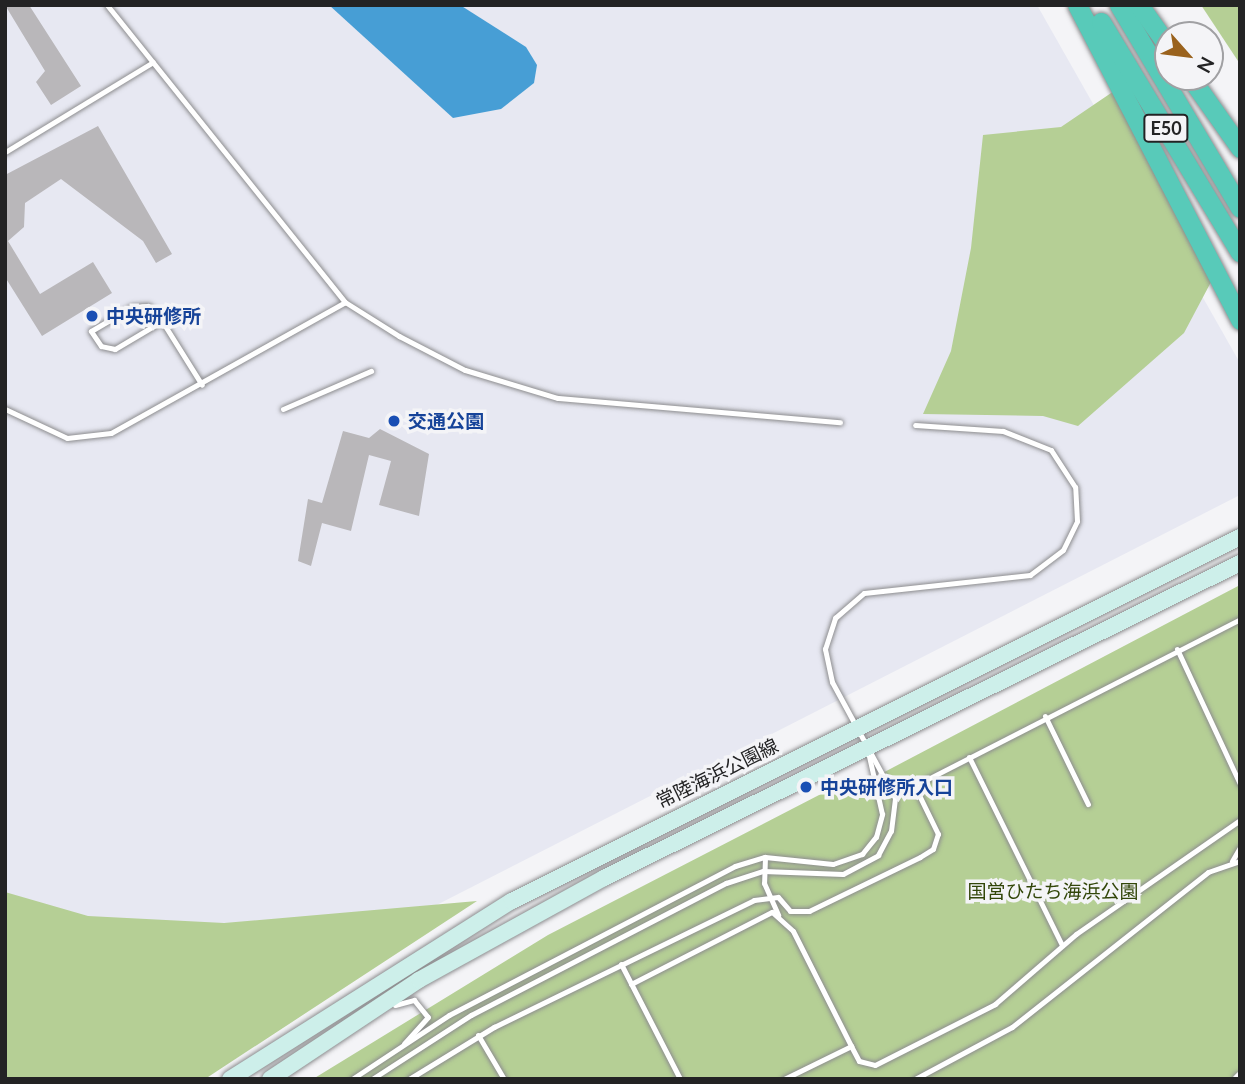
<!DOCTYPE html>
<meta charset="utf-8">
<style>
body{margin:0}
#map{position:relative;width:1245px;height:1084px;overflow:hidden;background:#f4f4f7;font-family:Lato,"Noto Sans JP",sans-serif}
div>[style]{position:absolute}
[style*='--x']{left:calc(var(--x)*1px);top:calc(var(--y)*1px);width:calc(var(--w)*1px);rotate:calc(var(--a)*1deg)}
.built>*{inset:0;background:#e7e8f2}
.green>*{inset:0;background:#b5cf95}
.water>*{inset:0;background:#479ed5}
.building>*{inset:0;background:#b9b7ba}
.roads{filter:drop-shadow(0 0 2px #8d8d8f) drop-shadow(0 0 2px #8d8d8f)}
.lane>*{height:5px;margin:-2.5px;padding:0 2.5px;transform-origin:2.5px;border-radius:2.5px;background:#fff}
.street>*{height:10px;margin:-5px;padding:0 5px;transform-origin:5px;border-radius:5px;background:#fff}
.secondary>*{height:16px;margin:-8px;padding:0 8px;transform-origin:8px;border-radius:8px;background:#cdefea}
.highway>*{height:19px;margin:-9.5px;padding:0 9.5px;transform-origin:9.5px;border-radius:9.5px;background:#58cab9}
.dots>*{width:19px;height:19px;translate:-50% -50%;box-sizing:border-box;border:4px solid #f4f4f7;border-radius:50%}
span{translate:-50% -50%;white-space:nowrap;text-align:center;line-height:1.15;-webkit-text-stroke:7px #f4f4f7;paint-order:stroke}
.shield-label span{padding:2px 5px;background:#f4f4f7;border:2px solid;border-radius:5px;-webkit-text-stroke-width:0}
.shield-label{font-size:18px;color:#232324;font-weight:700}
.transit-label{font-size:19px;color:#164399;font-weight:700}
.left{translate:0 -50%;text-align:left}
.street-label{font-size:19px;color:#232324}
.park-label{font-size:19px;color:#324609}
.frame{position:absolute;inset:0;border:7px solid #232324;pointer-events:none}
.north{position:absolute;left:1154px;top:21px;width:70px;height:70px;box-sizing:border-box;background:#f4f4f7;border:2px solid #a0a0a3;border-radius:50%;rotate:118deg;font-size:19px;font-weight:700;line-height:28px;text-align:center;color:#232324}
.north::after{content:'';display:block;margin:auto;width:24px;height:32px;background:#9a621d;clip-path:polygon(50% 0,100% 100%,50% 72%,0 100%)}
</style>
<div id="map">
<div class="built">
<i style="clip-path:polygon(5px 5px,1037px 5px,1240px 363px,1240px 495px,270px 990px,5px 1025px)"></i>
</div>
<div class="green">
<i style="clip-path:polygon(1201px 5px,1240px 5px,1240px 64px)"></i>
<i style="clip-path:polygon(1114px 91px,1211px 282px,1184px 333px,1078px 426px,1043px 416px,923px 414px,951px 351px,971px 248px,983px 135px,1061px 127px)"></i>
<i style="clip-path:polygon(1240px 585px,1240px 1079px,313px 1079px,548px 935px,850px 779px,873px 778px)"></i>
<i style="clip-path:polygon(5px 892px,88px 916px,224px 923px,477px 901px,205px 1079px,5px 1079px)"></i>
</div>
<div class="water">
<i style="clip-path:polygon(329px 5px,460px 5px,526px 47px,537px 65px,534px 83px,501px 109px,453px 118px)"></i>
</div>
<div class="building">
<i style="clip-path:polygon(5px 5px,29px 5px,81px 86px,51px 105px,36px 82px,45px 71px)"></i>
<i style="clip-path:polygon(98px 126px,172px 254px,156px 263px,143px 241px,61px 179px,25px 203px,24px 227px,8px 241px,40px 294px,93px 262px,112px 293px,42px 336px,5px 277px,5px 175px)"></i>
<i style="clip-path:polygon(380px 429px,429px 454px,419px 516px,379px 505px,391px 461px,369px 455px,351px 531px,322px 523px,311px 566px,298px 561px,308px 499px,322px 503px,343px 431px,369px 438px)"></i>
</div>
<div class="roads">
<div class="lane">
<i style="--x:107;--y:5;--w:381;--a:51.3"></i>
<i style="--x:345;--y:302;--w:64;--a:32.2"></i>
<i style="--x:399;--y:336;--w:74;--a:27.3"></i>
<i style="--x:465;--y:370;--w:97;--a:16.8"></i>
<i style="--x:558;--y:398;--w:283;--a:4.9"></i>
<i style="--x:5;--y:152;--w:173;--a:-31.3"></i>
<i style="--x:162;--y:321;--w:55;--a:149.2"></i>
<i style="--x:115;--y:349;--w:14;--a:-168"></i>
<i style="--x:101;--y:346;--w:18;--a:-124"></i>
<i style="--x:91;--y:331;--w:48;--a:-30.3"></i>
<i style="--x:132;--y:307;--w:16;--a:-4"></i>
<i style="--x:148;--y:306;--w:13;--a:39"></i>
<i style="--x:158;--y:314;--w:8;--a:60"></i>
<i style="--x:162;--y:321;--w:75;--a:58"></i>
<i style="--x:5;--y:409;--w:68;--a:25.1"></i>
<i style="--x:67;--y:438;--w:44;--a:-6.5"></i>
<i style="--x:111;--y:433;--w:268;--a:-29.2"></i>
<i style="--x:283;--y:409;--w:96;--a:-23.4"></i>
<i style="--x:1177;--y:649;--w:149;--a:65"></i>
<i style="--x:1045;--y:716;--w:98;--a:64"></i>
<i style="--x:969;--y:757;--w:210;--a:63.7"></i>
<i style="--x:765;--y:857;--w:26;--a:92"></i>
<i style="--x:764;--y:883;--w:35;--a:66"></i>
<i style="--x:1232;--y:861;--w:16;--a:-60"></i>
<i style="--x:621;--y:964;--w:129;--a:62.8"></i>
<i style="--x:631;--y:984;--w:158;--a:-27.1"></i>
<i style="--x:772;--y:912;--w:28;--a:42"></i>
<i style="--x:793;--y:931;--w:129;--a:63.2"></i>
<i style="--x:395;--y:1005;--w:20;--a:-15"></i>
<i style="--x:414;--y:1000;--w:22;--a:51"></i>
<i style="--x:428;--y:1017;--w:36;--a:132"></i>
<i style="--x:478;--y:1035;--w:51;--a:59.4"></i>
<i style="--x:352;--y:1079;--w:116;--a:-33.4"></i>
<i style="--x:449;--y:1015;--w:322;--a:-27.5"></i>
<i style="--x:735;--y:866;--w:31;--a:-17"></i>
<i style="--x:765;--y:857;--w:68;--a:5.9"></i>
<i style="--x:833;--y:864;--w:31;--a:-19"></i>
<i style="--x:862;--y:854;--w:22;--a:-51"></i>
<i style="--x:876;--y:837;--w:24;--a:-75"></i>
<i style="--x:882;--y:814;--w:64;--a:-102.7"></i>
<i style="--x:372;--y:1079;--w:118;--a:-32.9"></i>
<i style="--x:471;--y:1015;--w:287;--a:-27.4"></i>
<i style="--x:726;--y:883;--w:39;--a:-18"></i>
<i style="--x:763;--y:871;--w:80;--a:2.1"></i>
<i style="--x:843;--y:874;--w:40;--a:-28"></i>
<i style="--x:878;--y:855;--w:27;--a:-62"></i>
<i style="--x:891;--y:831;--w:33;--a:-83"></i>
<i style="--x:895;--y:798;--w:132;--a:-118.5"></i>
<i style="--x:832;--y:682;--w:34;--a:-102"></i>
<i style="--x:825;--y:649;--w:33;--a:-72"></i>
<i style="--x:835;--y:618;--w:38;--a:-41"></i>
<i style="--x:864;--y:593;--w:167;--a:-6.2"></i>
<i style="--x:1030;--y:575;--w:41;--a:-37.1"></i>
<i style="--x:1063;--y:550;--w:32;--a:-64"></i>
<i style="--x:1077;--y:521;--w:34;--a:-93"></i>
<i style="--x:1075;--y:487;--w:44;--a:-123"></i>
<i style="--x:1051;--y:450;--w:52;--a:-158.4"></i>
<i style="--x:1003;--y:431;--w:88;--a:-176.1"></i>
<i style="--x:409;--y:1079;--w:100;--a:-31.5"></i>
<i style="--x:494;--y:1027;--w:289;--a:-26"></i>
<i style="--x:754;--y:900;--w:24;--a:-7"></i>
<i style="--x:778;--y:897;--w:18;--a:49"></i>
<i style="--x:790;--y:911;--w:19;--a:0"></i>
<i style="--x:809;--y:911;--w:123;--a:-25.9"></i>
<i style="--x:920;--y:857;--w:15;--a:-32"></i>
<i style="--x:933;--y:849;--w:16;--a:-72"></i>
<i style="--x:938;--y:834;--w:46;--a:-116"></i>
<i style="--x:918;--y:793;--w:10;--a:-79"></i>
<i style="--x:920;--y:783;--w:360;--a:-27.1"></i>
<i style="--x:784;--y:1079;--w:75;--a:-26.2"></i>
<i style="--x:851;--y:1046;--w:17;--a:62"></i>
<i style="--x:859;--y:1061;--w:16;--a:14"></i>
<i style="--x:875;--y:1065;--w:135;--a:-26.9"></i>
<i style="--x:995;--y:1004;--w:107;--a:-40.8"></i>
<i style="--x:1076;--y:934;--w:200;--a:-34.8"></i>
<i style="--x:915;--y:1079;--w:110;--a:-28.2"></i>
<i style="--x:1012;--y:1027;--w:250;--a:-38.3"></i>
<i style="--x:1208;--y:872;--w:34;--a:-19"></i>
</div>
<div class="street">
<i style="--x:1238;--y:1079;--w:3;--a:-45"></i>
</div>
<div class="secondary">
<i style="--x:230;--y:1079;--w:333;--a:-32.3"></i>
<i style="--x:512;--y:901;--w:814;--a:-26.57"></i>
<i style="--x:270;--y:1079;--w:179;--a:-33.6"></i>
<i style="--x:419;--y:980;--w:211;--a:-28.9"></i>
<i style="--x:604;--y:878;--w:710;--a:-26.35"></i>
</div>
<div class="highway">
<i style="--x:1077;--y:5;--w:355;--a:62.6"></i>
<i style="--x:1119;--y:5;--w:236;--a:59.2"></i>
<i style="--x:1139;--y:5;--w:50;--a:54.7"></i>
<i style="--x:1101;--y:22;--w:269;--a:58.9"></i>
<i style="--x:1190;--y:77;--w:87;--a:54.8"></i>
</div>
</div>
<div class="dots">
<i style="left:92px;top:316px;background:#1a4fb4"></i>
<i style="left:394px;top:421px;background:#1a4fb4"></i>
<i style="left:806px;top:787px;background:#1a4fb4"></i>
</div>
<div class="shield-label">
<span style="left:1166px;top:128px">E50</span>
</div>
<div class="transit-label">
<span class="left" style="left:106px;top:316px">中央研修所</span>
<span class="left" style="left:408px;top:421px">交通公園</span>
<span class="left" style="left:820px;top:787px">中央研修所入口</span>
</div>
<div class="street-label">
<span style="left:717px;top:773px;rotate:-26deg">常陸海浜公園線</span>
</div>
<div class="park-label">
<span style="left:1053px;top:891px">国営ひたち海浜公園</span>
</div>
<div class="frame"></div>
<div class="north">N</div>
</div>
